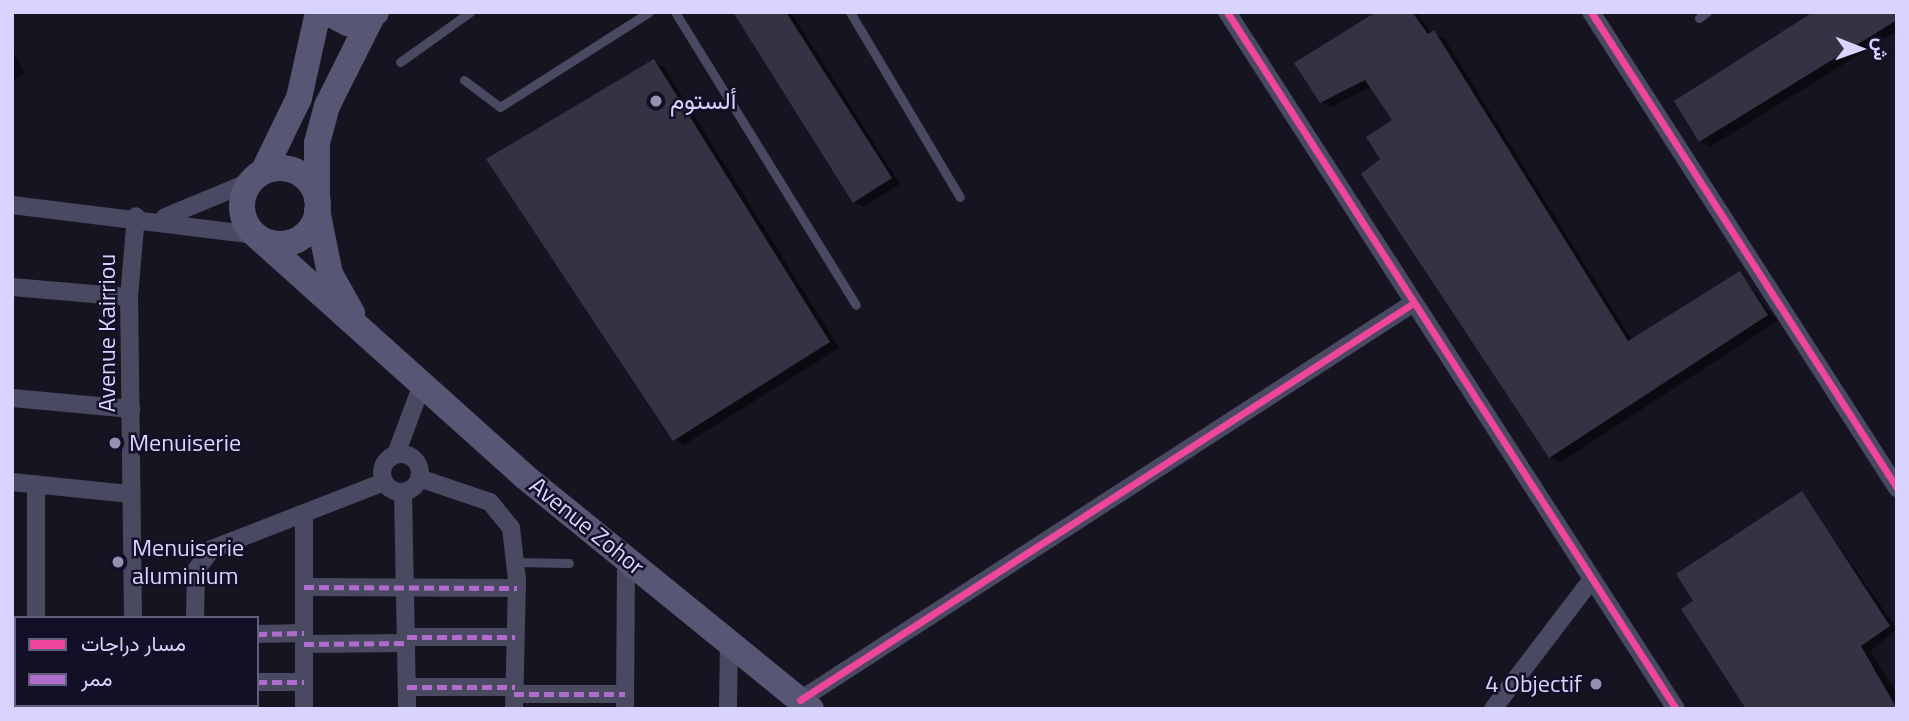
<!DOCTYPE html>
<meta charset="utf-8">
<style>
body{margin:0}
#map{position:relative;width:1909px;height:721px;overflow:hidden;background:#161421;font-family:"Titillium Web",Vazirmatn,sans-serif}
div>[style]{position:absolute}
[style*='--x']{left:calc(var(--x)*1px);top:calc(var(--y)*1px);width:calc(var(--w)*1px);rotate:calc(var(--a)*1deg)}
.shadow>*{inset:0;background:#0007}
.building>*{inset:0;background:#343243}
.lane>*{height:9px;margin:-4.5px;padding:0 4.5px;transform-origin:4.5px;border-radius:4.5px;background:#4a4962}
.street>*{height:18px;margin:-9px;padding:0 9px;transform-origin:9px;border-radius:9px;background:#4a4962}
.street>.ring{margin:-9px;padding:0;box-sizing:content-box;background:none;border:18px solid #4a4962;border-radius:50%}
.secondary>*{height:26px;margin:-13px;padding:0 13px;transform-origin:13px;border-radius:13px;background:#575674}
.secondary>.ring{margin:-13px;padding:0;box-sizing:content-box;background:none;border:26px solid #575674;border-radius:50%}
.quiet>*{height:5px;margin-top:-2.5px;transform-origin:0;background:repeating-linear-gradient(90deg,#b06ccc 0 10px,transparent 0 15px)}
.cycleway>*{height:7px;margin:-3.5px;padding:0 3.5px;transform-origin:3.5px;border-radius:3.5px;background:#ed469a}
.dots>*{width:19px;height:19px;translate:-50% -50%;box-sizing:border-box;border:4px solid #130f26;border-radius:50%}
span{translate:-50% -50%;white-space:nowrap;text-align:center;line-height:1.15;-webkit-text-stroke:5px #130f26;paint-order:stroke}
.poi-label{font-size:24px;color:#d9d4ff}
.left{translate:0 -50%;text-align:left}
.right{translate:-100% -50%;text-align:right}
.street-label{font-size:24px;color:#d9d4ff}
.frame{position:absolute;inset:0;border:14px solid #d9d4ff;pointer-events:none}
.legend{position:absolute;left:14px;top:616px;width:245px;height:91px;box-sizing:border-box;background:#130f26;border:2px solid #625e7d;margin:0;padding:9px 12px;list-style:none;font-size:21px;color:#d9d4ff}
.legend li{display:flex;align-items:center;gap:14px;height:35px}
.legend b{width:35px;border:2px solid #625e7d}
.north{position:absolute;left:1825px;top:14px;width:70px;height:70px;-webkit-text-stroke:5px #130f26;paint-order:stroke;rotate:91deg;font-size:19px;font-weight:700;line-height:28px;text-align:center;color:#d9d4ff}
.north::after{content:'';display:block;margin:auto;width:24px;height:32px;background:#d9d4ff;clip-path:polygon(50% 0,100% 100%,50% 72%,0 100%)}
</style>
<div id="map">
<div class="shadow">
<i style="clip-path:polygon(735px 12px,791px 12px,900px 184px,864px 207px,854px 202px)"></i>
<i style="clip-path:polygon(1379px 12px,1416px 12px,1432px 34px,1444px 38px,1632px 340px,1740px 273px,1777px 321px,1561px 462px,1551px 457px,1382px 159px,1395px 121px,1371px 87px,1331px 107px,1321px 102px)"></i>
<i style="clip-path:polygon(1897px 12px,1897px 31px,1710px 147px,1700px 141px)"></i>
<i style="clip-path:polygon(12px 49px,25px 73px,12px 82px)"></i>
<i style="clip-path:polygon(654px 61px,664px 67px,839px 348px,684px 445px,674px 439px)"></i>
<i style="clip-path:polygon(1802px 493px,1897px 629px,1870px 652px,1897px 693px,1897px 709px,1696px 602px)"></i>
</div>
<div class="building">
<i style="clip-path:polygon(733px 12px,786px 12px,892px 178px,853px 203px)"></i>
<i style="clip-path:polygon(1376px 12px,1412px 12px,1428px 34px,1434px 30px,1628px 341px,1740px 271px,1768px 315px,1549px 458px,1361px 174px,1380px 159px,1366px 137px,1392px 120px,1365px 80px,1320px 103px,1294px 63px)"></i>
<i style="clip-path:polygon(1813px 12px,1897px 12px,1897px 20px,1699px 142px,1674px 101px)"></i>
<i style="clip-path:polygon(654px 59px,830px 342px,673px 441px,486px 159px)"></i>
<i style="clip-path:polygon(1802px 491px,1890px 626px,1861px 646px,1897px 709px,1746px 709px,1681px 609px,1693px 601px,1676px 574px)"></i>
</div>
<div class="lane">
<i style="--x:675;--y:12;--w:344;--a:58.3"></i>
<i style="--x:850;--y:12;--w:215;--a:59.3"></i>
<i style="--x:1699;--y:18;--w:10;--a:-37"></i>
<i style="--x:400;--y:62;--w:86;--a:-35.5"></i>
<i style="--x:464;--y:80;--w:45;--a:36.9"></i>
<i style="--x:500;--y:107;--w:177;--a:-32.5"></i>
<i style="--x:516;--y:562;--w:53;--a:1.1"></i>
</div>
<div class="street">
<i style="--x:1227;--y:12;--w:829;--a:57.21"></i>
<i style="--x:1591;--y:12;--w:566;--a:57.26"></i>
<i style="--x:12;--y:205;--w:246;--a:7"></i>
<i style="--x:165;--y:217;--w:94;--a:-22.5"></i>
<i style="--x:12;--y:287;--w:117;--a:4.9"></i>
<i style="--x:12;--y:398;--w:120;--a:5.3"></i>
<i style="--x:396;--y:454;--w:72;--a:-69.5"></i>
<i class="ring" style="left:382px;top:454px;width:20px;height:20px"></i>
<i style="--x:419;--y:478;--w:75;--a:18.7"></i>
<i style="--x:490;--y:502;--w:33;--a:51"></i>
<i style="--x:511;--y:528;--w:52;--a:83.4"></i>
<i style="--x:517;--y:580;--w:129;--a:91.3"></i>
<i style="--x:12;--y:482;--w:120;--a:5.8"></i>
<i style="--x:36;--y:484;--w:134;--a:90"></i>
<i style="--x:403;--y:492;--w:217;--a:88.9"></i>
<i style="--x:304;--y:516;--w:193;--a:90"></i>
<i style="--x:304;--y:587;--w:213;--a:0.3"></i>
<i style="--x:133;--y:618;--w:321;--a:-90.7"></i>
<i style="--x:129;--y:297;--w:81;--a:-85.1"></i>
<i style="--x:195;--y:618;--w:48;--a:-88.8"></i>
<i style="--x:196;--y:570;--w:26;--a:-53"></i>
<i style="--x:212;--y:549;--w:185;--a:-21.3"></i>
<i style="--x:257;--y:634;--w:47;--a:-1.2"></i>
<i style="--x:407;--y:637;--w:108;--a:0"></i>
<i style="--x:304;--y:644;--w:103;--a:-0.6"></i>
<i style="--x:12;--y:665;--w:4;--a:0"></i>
<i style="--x:257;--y:682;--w:47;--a:0"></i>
<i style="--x:407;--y:687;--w:108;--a:0"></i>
<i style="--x:514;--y:694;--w:111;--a:0"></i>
<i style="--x:800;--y:700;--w:729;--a:-32.91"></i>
<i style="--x:37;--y:705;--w:4;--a:90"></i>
<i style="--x:134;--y:705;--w:4;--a:90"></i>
<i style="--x:195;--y:705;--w:4;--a:76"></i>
<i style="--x:625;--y:709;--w:151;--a:-89.6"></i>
<i style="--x:728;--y:709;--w:68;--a:-89.2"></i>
<i style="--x:1493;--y:709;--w:163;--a:-52.7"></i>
</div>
<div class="secondary">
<i style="--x:326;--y:12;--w:25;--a:27"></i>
<i style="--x:348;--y:23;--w:30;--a:-21"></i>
<i class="ring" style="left:242px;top:168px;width:50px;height:50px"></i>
<i style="--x:263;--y:172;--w:82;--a:-64.1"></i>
<i style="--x:299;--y:98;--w:88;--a:-77.5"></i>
<i style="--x:317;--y:199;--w:56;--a:-90"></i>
<i style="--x:317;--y:143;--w:38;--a:-75"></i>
<i style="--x:327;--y:106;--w:101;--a:-63.4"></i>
<i style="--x:317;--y:210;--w:65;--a:78.5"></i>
<i style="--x:330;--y:274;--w:45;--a:60.6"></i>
<i style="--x:259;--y:238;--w:356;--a:41.9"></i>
<i style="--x:524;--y:476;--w:370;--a:39.1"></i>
</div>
<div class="quiet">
<i style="--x:304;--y:587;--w:213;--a:0.3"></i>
<i style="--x:257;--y:634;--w:47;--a:-1.2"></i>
<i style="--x:407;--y:637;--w:108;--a:0"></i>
<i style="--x:304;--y:644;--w:103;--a:-0.6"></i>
<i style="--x:257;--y:682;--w:47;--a:0"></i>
<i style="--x:407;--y:687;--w:108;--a:0"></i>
<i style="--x:514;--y:694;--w:111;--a:0"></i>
</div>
<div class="cycleway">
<i style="--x:1227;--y:12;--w:829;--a:57.21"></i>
<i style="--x:1591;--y:12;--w:566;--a:57.26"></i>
<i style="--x:800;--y:700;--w:729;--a:-32.91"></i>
</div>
<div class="dots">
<i style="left:656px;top:101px;background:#9591b1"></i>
<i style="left:115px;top:443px;background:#9591b1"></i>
<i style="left:118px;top:562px;background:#9591b1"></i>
<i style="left:1596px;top:684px;background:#9591b1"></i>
</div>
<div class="poi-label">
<span class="left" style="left:670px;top:101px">ألستوم</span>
<span class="left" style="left:129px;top:443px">Menuiserie</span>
<span class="left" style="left:132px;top:562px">Menuiserie<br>aluminium</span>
<span class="right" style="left:1582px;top:684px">4 Objectif</span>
</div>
<div class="street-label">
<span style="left:107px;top:333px;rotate:-90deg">Avenue Kairriou</span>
<span style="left:587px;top:526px;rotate:39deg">Avenue Zohor</span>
</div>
<div class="frame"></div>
<ul class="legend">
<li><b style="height:9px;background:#ed469a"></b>مسار دراجات</li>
<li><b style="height:9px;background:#b06ccc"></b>ممر</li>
</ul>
<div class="north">ش</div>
</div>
